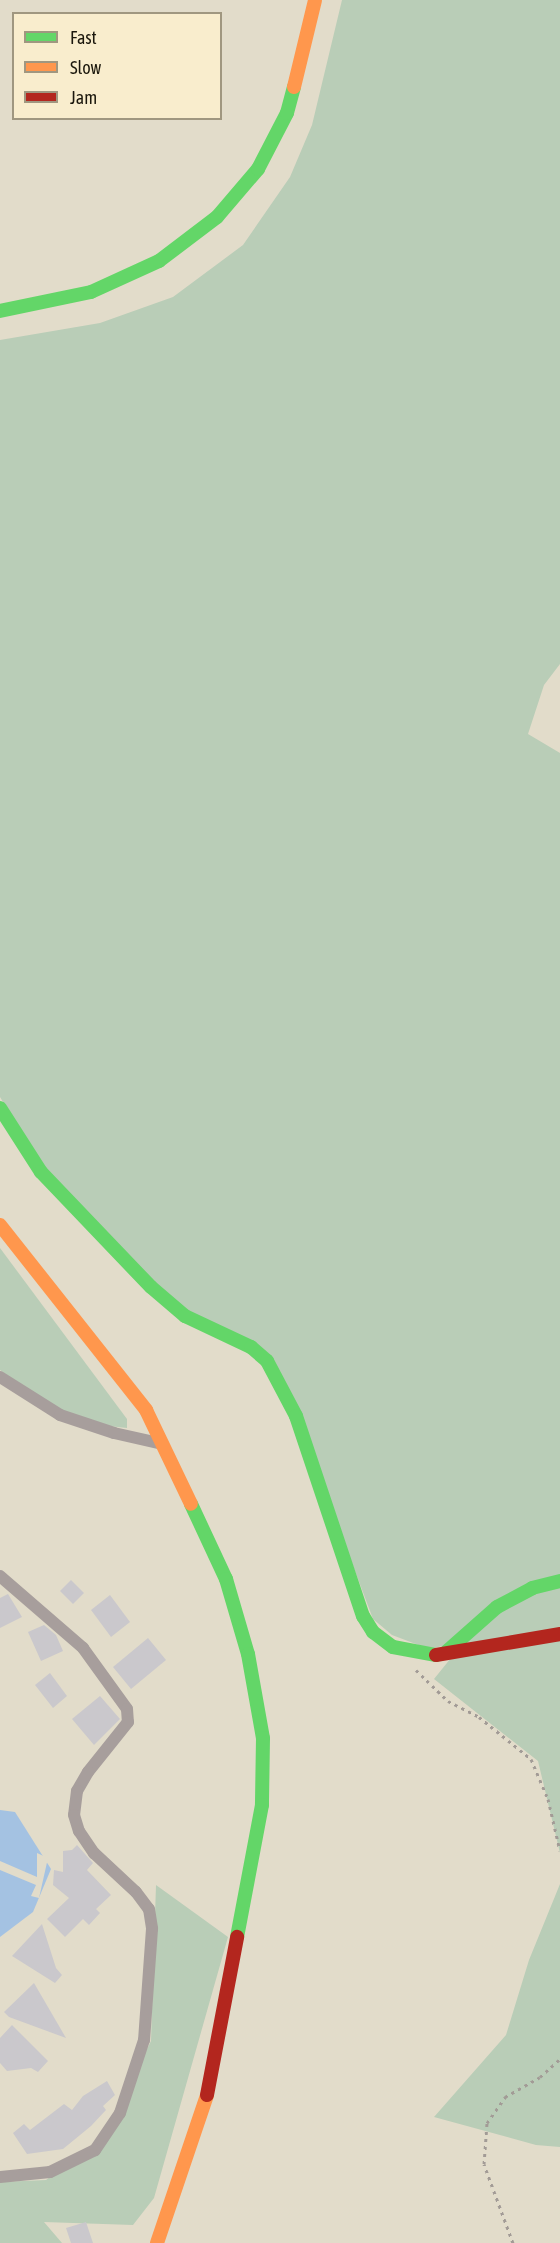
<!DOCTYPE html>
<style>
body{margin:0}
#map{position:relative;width:560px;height:2243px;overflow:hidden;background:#e2dcca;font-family:"Asap Condensed",sans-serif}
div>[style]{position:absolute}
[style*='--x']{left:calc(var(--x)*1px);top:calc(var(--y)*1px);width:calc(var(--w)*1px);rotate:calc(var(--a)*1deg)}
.green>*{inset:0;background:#b9cdb7}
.water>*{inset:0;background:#a4c2e2}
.pier>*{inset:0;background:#e2dcca}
.building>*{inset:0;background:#cac8cc}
.path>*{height:3px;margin-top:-1.5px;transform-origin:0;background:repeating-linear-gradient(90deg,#a29b96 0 3px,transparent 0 7.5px)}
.street>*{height:12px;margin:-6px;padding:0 6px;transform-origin:6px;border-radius:6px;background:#a79e9c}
.fast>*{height:14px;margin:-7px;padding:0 7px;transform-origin:7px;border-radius:7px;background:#63d668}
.slow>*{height:14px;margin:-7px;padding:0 7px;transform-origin:7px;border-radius:7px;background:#ff974d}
.jam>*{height:14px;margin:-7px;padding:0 7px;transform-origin:7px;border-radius:7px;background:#b3261e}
span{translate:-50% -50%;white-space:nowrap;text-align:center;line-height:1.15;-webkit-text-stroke:4.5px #f9edcd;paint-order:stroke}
.legend{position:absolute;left:12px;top:12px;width:210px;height:108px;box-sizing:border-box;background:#f9edcd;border:2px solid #a09780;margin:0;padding:8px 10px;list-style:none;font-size:18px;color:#1b170c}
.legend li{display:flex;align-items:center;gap:12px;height:30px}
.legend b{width:30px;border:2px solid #a09780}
</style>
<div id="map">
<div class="green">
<i style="clip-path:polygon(342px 0,560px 0,560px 664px,544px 685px,528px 734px,560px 753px,560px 1853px,538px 1761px,434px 1679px,480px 1622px,447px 1645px,429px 1649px,392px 1635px,373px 1619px,280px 1371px,182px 1309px,44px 1170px,0 1097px,0 340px,100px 323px,173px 297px,243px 245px,290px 177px,312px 125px)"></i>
<i style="clip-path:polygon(0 1248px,127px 1419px,127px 1428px,99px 1425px,51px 1408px,0 1370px)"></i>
<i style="clip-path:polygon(560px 1884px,560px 2147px,536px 2145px,434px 2117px,506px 2035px,529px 1960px)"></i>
<i style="clip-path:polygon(156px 1885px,228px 1937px,154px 2198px,133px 2225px,44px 2222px,62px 2243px,0 2243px,0 2182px,46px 2180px,103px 2137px,151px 2041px)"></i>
</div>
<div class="water">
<i style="clip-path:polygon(0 1810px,15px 1812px,51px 1869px,33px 1912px,0 1937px)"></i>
</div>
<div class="pier">
<i style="clip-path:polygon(37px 1853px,48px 1858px,39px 1898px,31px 1896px,36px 1885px,0 1870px,0 1861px,37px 1877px)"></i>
</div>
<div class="building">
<i style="clip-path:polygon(71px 1580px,84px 1593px,73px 1604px,60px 1591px)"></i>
<i style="clip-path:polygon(8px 1594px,22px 1617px,0 1628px,0 1598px)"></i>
<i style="clip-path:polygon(110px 1595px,130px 1622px,111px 1637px,91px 1610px)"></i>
<i style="clip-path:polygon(44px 1625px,56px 1635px,63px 1651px,41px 1661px,28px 1632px)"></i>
<i style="clip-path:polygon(148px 1638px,166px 1660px,131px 1689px,113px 1667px)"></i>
<i style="clip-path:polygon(50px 1673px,67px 1696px,53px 1708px,35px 1685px)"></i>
<i style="clip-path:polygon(100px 1696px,120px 1719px,94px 1745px,72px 1719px)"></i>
<i style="clip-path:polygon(77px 1845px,93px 1863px,87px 1870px,111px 1895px,96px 1909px,100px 1913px,89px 1925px,83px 1919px,65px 1937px,47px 1919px,69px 1898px,53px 1885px,54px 1870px,63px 1872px,63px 1851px,72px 1850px)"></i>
<i style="clip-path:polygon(42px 1924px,56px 1968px,62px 1975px,55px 1983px,12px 1956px)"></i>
<i style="clip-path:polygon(34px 1983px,66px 2038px,9px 2017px,4px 2012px)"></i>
<i style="clip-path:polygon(12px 2025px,48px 2061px,38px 2072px,31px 2068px,7px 2071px,0 2063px,0 2038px)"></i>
<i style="clip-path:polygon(107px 2081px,115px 2095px,103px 2106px,106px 2110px,91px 2126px,63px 2149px,27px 2154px,13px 2133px,24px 2124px,30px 2130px,64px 2104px,72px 2110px,83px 2096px)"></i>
<i style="clip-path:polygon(86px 2222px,93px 2243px,71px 2243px,66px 2228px)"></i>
</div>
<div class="path">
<i style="--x:416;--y:1670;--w:45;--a:44.1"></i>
<i style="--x:448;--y:1701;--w:35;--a:27"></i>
<i style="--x:479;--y:1717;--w:67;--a:38.9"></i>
<i style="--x:531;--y:1759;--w:43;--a:67"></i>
<i style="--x:548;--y:1799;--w:53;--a:77"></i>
<i style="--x:513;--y:2243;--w:84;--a:-110.2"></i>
<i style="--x:484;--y:2164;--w:41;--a:-85.8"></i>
<i style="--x:487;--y:2123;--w:32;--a:-55"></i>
<i style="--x:505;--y:2097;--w:40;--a:-29.7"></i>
<i style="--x:540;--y:2077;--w:27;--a:-42"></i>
</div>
<div class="street">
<i style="--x:0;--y:1377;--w:71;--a:32.3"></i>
<i style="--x:60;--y:1415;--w:57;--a:18.4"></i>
<i style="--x:114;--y:1433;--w:45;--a:12.8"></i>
<i style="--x:0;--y:1576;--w:110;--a:40.9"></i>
<i style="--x:83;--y:1648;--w:75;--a:54.2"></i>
<i style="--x:127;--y:1709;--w:13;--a:86"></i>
<i style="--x:128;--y:1722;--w:64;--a:128.7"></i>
<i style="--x:88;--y:1772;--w:22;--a:120"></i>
<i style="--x:77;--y:1791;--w:24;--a:97"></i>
<i style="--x:74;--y:1815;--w:17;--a:73"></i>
<i style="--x:79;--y:1831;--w:27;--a:56"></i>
<i style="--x:94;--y:1853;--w:57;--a:42.9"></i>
<i style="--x:136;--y:1892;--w:21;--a:53"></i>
<i style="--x:149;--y:1909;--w:20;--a:81"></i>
<i style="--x:152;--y:1929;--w:111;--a:94.1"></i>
<i style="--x:144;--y:2040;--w:77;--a:108.2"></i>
<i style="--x:120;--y:2113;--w:45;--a:124"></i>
<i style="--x:95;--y:2150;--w:50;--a:153.9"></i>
<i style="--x:50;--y:2172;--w:50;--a:174.3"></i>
</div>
<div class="fast">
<i style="--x:0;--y:311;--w:93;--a:-11.8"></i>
<i style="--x:91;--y:292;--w:75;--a:-24.5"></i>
<i style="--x:159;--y:261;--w:73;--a:-37.2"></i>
<i style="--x:217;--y:217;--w:63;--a:-49.5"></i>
<i style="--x:258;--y:169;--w:63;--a:-62.6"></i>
<i style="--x:287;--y:113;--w:27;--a:-75"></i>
<i style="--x:0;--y:1108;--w:76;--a:57.4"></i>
<i style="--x:41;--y:1172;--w:159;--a:46.3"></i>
<i style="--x:151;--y:1287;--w:45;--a:40.5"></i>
<i style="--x:185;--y:1316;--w:73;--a:25.2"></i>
<i style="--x:251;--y:1347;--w:21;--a:41"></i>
<i style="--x:267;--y:1361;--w:62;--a:62.2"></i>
<i style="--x:296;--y:1416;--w:211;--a:71.5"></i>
<i style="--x:363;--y:1616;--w:19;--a:58"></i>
<i style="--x:373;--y:1632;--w:25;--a:37"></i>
<i style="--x:393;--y:1647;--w:44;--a:10.5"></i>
<i style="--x:191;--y:1504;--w:83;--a:65"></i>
<i style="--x:226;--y:1579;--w:78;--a:73.7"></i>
<i style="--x:248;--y:1654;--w:85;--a:79.9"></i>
<i style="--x:263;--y:1738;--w:67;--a:90.9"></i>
<i style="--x:262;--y:1805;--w:134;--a:100.7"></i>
<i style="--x:445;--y:1653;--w:69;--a:-41.5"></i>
<i style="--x:497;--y:1607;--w:40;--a:-28"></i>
<i style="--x:532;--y:1588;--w:29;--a:-14"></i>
</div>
<div class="slow">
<i style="--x:294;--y:87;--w:89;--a:-76.4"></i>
<i style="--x:0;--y:1225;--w:236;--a:51.7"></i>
<i style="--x:146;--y:1410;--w:104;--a:64.4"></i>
<i style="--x:157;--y:2243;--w:156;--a:-71.3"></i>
</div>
<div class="jam">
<i style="--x:436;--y:1655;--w:126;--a:-9.6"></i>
<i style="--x:207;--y:2095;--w:161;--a:-79.2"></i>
</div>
<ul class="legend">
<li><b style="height:8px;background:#63d668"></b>Fast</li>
<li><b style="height:8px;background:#ff974d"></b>Slow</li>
<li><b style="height:8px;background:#b3261e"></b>Jam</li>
</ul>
</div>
